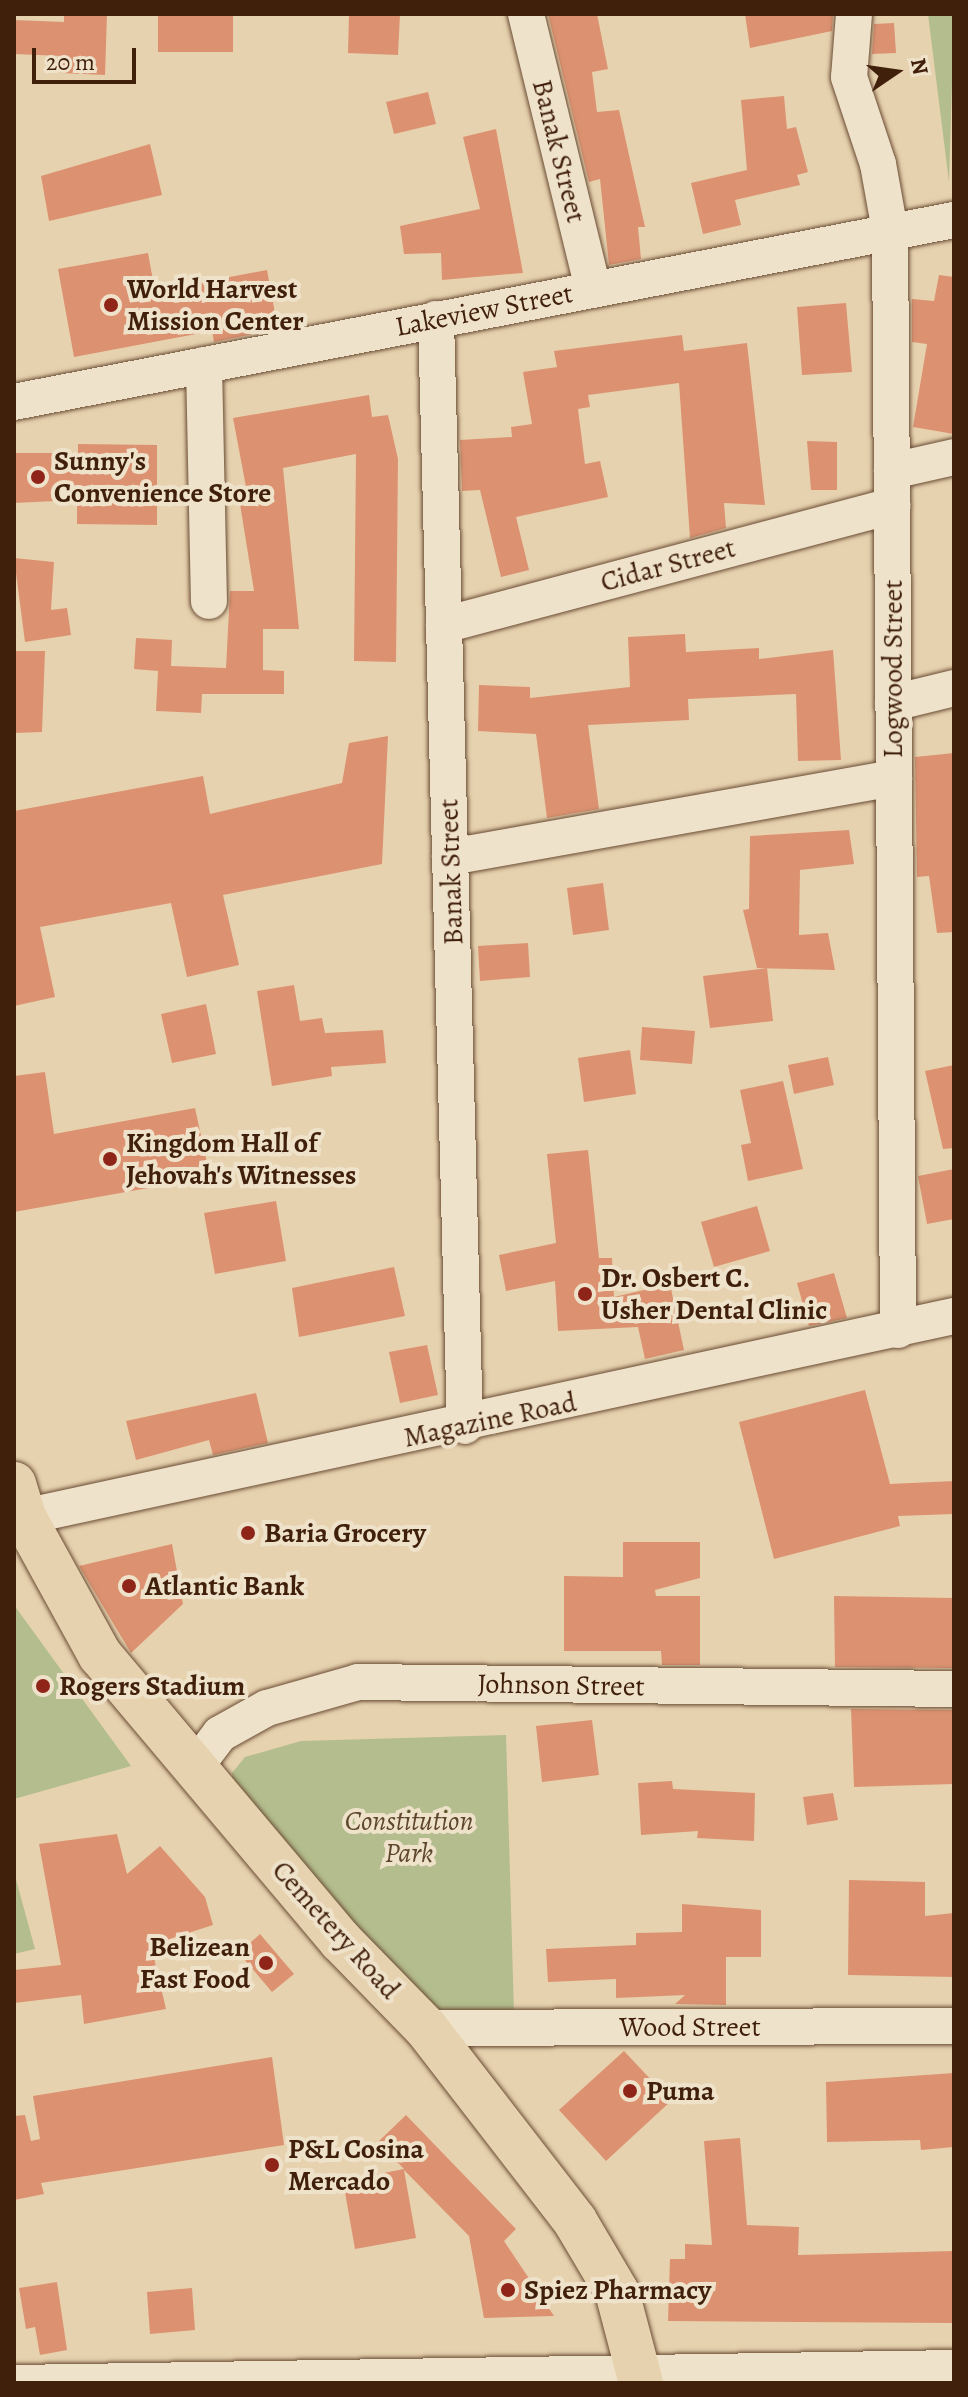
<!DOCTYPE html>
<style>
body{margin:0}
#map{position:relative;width:968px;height:2397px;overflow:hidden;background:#e7d2af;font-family:Alegreya,serif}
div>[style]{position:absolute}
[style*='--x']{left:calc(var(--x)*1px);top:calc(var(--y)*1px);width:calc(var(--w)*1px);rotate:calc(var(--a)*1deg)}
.green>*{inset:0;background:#b3bd8d}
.building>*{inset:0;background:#dc9271}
.roads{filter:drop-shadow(0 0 2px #6a4c34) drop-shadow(0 0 2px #6a4c34)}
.minor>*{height:36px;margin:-18px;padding:0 18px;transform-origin:18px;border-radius:18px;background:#efe2cb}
.major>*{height:44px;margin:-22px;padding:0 22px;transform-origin:22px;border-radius:22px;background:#e7d2af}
.dots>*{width:22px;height:22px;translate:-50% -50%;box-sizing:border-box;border:4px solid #efe2cb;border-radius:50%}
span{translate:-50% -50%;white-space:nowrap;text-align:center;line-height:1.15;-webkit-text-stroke:8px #efe2cb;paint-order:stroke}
.street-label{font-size:28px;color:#401f0b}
.poi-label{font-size:28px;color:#401f0b;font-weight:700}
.left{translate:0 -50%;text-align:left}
.right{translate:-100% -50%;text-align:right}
.park-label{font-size:28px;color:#5d462c;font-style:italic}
.frame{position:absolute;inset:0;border:16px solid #401f0b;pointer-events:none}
.north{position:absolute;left:856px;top:32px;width:80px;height:80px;-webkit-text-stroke:6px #efe2cb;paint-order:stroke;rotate:77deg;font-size:22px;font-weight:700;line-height:32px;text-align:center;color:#401f0b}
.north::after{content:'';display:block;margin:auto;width:28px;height:36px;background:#401f0b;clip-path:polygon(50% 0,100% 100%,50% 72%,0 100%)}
.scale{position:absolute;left:32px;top:48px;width:104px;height:36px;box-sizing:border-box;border:4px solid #401f0b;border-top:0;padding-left:10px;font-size:24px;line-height:28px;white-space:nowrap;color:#401f0b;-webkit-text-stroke:6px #efe2cb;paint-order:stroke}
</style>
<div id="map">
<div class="green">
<i style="clip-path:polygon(928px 14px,954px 14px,949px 182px)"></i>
<i style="clip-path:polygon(14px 1605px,131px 1766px,14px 1799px)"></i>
<i style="clip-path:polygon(506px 1735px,514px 2014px,442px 2017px,232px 1795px,232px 1773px,245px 1757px,301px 1741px)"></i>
<i style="clip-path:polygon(14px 1872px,35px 1949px,14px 1954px)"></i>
</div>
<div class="building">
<i style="clip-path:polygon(64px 14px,107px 14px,105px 75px,61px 73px,62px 56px,14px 54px,14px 20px,64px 22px)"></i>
<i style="clip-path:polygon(158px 14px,233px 14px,233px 52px,158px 52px)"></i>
<i style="clip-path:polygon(349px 14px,400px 14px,398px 55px,348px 53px)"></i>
<i style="clip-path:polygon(548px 14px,597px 14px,608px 69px,592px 72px,597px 112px,619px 110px,645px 227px,638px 227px,641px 259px,609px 265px,600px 179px,589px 182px)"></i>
<i style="clip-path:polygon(745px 14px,833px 14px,832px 31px,750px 48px)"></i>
<i style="clip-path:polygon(894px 23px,896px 53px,872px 54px,874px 24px)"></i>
<i style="clip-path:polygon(428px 92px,436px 124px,394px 134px,386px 102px)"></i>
<i style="clip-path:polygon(784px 96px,787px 129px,796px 127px,808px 172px,797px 175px,800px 185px,735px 200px,741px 225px,703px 234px,691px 183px,747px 170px,741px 100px)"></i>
<i style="clip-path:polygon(496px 129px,523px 273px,442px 280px,441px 253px,404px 254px,400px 226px,480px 209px,463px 137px)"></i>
<i style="clip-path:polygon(150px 144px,162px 195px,49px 221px,41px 176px)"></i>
<i style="clip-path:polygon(148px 253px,155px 291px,267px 270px,278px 329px,214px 342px,212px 331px,74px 357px,58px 269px)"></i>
<i style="clip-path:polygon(939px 275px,954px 277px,954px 434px,913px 427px,927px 344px,912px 342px,912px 299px,934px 301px)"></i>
<i style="clip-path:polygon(846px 303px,852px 372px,802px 375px,797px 307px)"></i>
<i style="clip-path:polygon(682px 335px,684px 351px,747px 343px,765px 505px,724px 503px,726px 528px,690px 538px,679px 383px,588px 395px,590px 407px,578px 409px,585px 464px,600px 461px,608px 497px,516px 517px,529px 570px,501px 577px,480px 490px,462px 491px,460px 440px,512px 437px,511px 427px,532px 424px,523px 372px,557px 367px,554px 351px)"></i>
<i style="clip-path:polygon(369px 395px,372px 417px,388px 415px,398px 459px,396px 662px,354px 661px,356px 454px,283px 468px,299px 629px,263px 629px,263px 670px,284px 671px,284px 694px,202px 694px,201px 713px,156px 711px,158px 671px,134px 669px,136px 638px,172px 640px,171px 666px,226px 668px,230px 591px,254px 591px,240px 504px,249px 503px,233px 418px)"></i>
<i style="clip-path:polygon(807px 441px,837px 442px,837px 490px,811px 490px)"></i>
<i style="clip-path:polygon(78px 444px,157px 445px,157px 525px,77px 524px,77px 500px,14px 503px,14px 453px,78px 453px)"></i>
<i style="clip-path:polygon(14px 558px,54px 562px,51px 610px,67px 608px,71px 635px,25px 642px)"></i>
<i style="clip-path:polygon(685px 634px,686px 652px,759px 648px,759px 659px,833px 650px,841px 760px,798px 761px,796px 694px,688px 699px,689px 720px,588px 725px,599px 809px,547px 818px,536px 734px,478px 731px,479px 685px,530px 687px,530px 698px,630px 687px,628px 637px)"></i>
<i style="clip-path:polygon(14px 651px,45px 651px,42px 732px,14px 733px)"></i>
<i style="clip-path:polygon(388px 736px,382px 864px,223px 895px,239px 965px,187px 977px,171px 903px,40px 927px,55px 997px,14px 1006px,14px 811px,203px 776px,210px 814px,342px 783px,349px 743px)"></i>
<i style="clip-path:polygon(954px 753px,954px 932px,937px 933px,929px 876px,917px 877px,915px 757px)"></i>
<i style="clip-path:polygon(849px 830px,854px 864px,800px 870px,799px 935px,828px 933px,835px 970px,757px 968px,743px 910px,749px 909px,750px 836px)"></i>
<i style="clip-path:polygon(603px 883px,609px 930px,573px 935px,567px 888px)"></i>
<i style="clip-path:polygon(528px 943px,530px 977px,480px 981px,478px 946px)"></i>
<i style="clip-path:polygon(767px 968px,773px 1021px,710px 1028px,703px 976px)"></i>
<i style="clip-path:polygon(294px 985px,300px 1021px,322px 1018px,325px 1033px,383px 1030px,386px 1063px,331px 1067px,332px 1076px,272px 1086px,257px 991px)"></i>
<i style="clip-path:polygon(206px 1004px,216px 1054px,172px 1063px,161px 1014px)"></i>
<i style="clip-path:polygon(642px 1027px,695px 1031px,692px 1064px,640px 1060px)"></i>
<i style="clip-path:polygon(630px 1050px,636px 1094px,584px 1102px,578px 1058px)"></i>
<i style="clip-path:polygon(828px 1057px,834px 1085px,794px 1094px,788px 1065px)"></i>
<i style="clip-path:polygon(954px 1065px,954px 1148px,943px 1149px,925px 1071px)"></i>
<i style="clip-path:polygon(45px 1072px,54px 1134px,195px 1108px,210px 1177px,14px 1212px,14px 1076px)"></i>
<i style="clip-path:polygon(783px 1081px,803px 1169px,748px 1181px,741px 1145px,751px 1143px,740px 1090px)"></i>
<i style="clip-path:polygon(588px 1150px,599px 1258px,612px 1258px,614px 1297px,670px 1284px,684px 1350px,645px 1359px,638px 1327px,558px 1331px,555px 1281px,506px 1291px,499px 1255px,556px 1243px,547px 1154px)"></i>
<i style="clip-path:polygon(954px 1169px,954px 1219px,927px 1224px,918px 1176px)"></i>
<i style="clip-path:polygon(276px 1201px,286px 1261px,215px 1274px,204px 1213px)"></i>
<i style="clip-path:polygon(757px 1206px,770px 1251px,714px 1267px,701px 1222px)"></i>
<i style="clip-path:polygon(394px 1267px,405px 1316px,299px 1337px,292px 1288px)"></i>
<i style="clip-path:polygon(834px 1273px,847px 1318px,809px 1326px,797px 1283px)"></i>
<i style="clip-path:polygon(427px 1345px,438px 1395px,400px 1403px,389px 1352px)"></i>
<i style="clip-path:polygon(865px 1390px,890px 1484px,954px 1481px,954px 1514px,898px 1516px,900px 1526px,774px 1559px,739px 1422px)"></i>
<i style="clip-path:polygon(256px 1393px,268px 1443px,213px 1455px,209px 1440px,136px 1460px,126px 1421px)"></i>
<i style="clip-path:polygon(623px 1542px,700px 1542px,700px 1578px,655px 1590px,656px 1596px,700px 1596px,700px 1665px,662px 1665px,661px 1651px,564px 1651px,564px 1576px,623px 1577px)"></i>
<i style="clip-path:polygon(172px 1544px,183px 1604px,131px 1653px,79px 1566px)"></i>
<i style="clip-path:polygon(834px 1596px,954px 1598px,954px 1668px,835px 1667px)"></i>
<i style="clip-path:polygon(851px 1709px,954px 1710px,954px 1784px,854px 1787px)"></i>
<i style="clip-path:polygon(592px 1720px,599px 1775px,542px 1782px,536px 1726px)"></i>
<i style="clip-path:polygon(672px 1781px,673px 1789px,755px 1793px,754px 1841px,697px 1838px,698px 1831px,641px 1835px,638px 1783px)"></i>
<i style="clip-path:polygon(833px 1793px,838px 1820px,807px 1825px,803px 1797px)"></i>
<i style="clip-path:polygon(117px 1834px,127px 1874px,160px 1846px,205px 1897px,213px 1925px,151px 1945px,166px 2009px,84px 2024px,81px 1995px,14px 2003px,14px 1970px,61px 1965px,39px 1844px)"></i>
<i style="clip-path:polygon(849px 1880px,925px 1882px,925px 1916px,954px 1913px,954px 1977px,848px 1975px)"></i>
<i style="clip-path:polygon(682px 1904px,761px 1910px,761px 1957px,726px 1957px,726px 2005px,675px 2004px,685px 1995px,616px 1998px,616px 1979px,548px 1982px,546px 1949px,636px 1945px,636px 1933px,682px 1932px)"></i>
<i style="clip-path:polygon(260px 1934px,294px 1974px,272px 1992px,239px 1953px)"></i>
<i style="clip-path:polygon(624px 2051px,671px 2101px,606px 2161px,559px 2110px)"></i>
<i style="clip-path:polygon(272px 2057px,284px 2145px,41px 2183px,44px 2194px,14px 2200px,14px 2116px,25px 2115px,31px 2141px,40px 2139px,33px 2096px)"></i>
<i style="clip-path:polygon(954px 2073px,954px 2147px,921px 2150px,920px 2140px,827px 2142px,826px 2082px)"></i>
<i style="clip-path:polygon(406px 2115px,516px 2229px,504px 2241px,554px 2316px,484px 2318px,469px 2236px,404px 2170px,416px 2238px,355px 2249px,343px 2181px,404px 2169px,378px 2142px)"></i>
<i style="clip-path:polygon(740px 2138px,747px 2225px,799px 2227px,798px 2255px,954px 2251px,953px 2323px,668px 2321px,670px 2259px,685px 2259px,685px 2244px,712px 2245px,704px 2141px)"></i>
<i style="clip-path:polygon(57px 2282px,67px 2350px,40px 2355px,35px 2327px,26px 2329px,19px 2288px)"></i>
<i style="clip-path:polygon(192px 2288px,195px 2330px,150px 2334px,147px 2292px)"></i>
</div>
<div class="roads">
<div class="minor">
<i style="--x:526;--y:14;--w:282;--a:76.3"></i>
<i style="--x:854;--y:14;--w:63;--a:94.5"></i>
<i style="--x:849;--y:77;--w:92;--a:71.6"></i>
<i style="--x:878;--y:164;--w:68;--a:79.8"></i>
<i style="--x:890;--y:231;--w:1099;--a:89.58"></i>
<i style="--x:436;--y:319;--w:1107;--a:88.5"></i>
<i style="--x:204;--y:365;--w:236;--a:88.8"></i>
<i style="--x:14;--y:402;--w:957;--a:-10.96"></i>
<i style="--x:892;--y:471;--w:64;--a:-12.7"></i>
<i style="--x:444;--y:625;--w:464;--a:-14.9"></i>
<i style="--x:893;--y:703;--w:63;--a:-13.8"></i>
<i style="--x:450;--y:857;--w:451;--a:-10.1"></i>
<i style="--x:14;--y:1519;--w:962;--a:-12.19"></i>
<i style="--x:195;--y:1767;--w:41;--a:-52.9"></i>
<i style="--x:220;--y:1734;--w:54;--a:-29"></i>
<i style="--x:267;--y:1708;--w:95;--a:-15.9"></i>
<i style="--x:358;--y:1682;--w:596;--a:0.67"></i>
<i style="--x:426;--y:2028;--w:528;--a:-0.22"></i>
<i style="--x:14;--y:2383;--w:940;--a:-0.91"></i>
</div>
<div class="major">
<i style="--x:14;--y:1484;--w:34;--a:73"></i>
<i style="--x:24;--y:1517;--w:158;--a:61.2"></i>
<i style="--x:100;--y:1655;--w:374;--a:49.9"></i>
<i style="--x:341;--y:1941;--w:122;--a:45.7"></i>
<i style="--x:426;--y:2028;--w:244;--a:52.3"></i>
<i style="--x:575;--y:2221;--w:82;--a:59.4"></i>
<i style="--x:617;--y:2292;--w:94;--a:75.2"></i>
</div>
</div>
<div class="dots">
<i style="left:111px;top:305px;background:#8f2418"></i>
<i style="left:38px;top:477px;background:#8f2418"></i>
<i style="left:110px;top:1159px;background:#8f2418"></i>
<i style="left:585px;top:1294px;background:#8f2418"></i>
<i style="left:248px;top:1533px;background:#8f2418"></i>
<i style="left:129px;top:1586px;background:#8f2418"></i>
<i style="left:43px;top:1686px;background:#8f2418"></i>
<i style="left:266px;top:1963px;background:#8f2418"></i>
<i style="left:630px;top:2091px;background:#8f2418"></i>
<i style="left:272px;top:2165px;background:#8f2418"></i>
<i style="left:508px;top:2290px;background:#8f2418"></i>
</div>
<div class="street-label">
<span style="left:559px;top:151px;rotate:76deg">Banak Street</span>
<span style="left:484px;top:310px;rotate:-11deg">Lakeview Street</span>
<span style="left:668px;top:565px;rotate:-15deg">Cidar Street</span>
<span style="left:893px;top:669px;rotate:-90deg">Logwood Street</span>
<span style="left:451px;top:872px;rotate:-92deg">Banak Street</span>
<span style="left:490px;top:1420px;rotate:-12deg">Magazine Road</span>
<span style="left:561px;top:1685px;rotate:1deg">Johnson Street</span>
<span style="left:336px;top:1930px;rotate:48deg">Cemetery Road</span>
<span style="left:690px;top:2027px">Wood Street</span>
</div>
<div class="poi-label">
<span class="left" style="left:127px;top:305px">World Harvest<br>Mission Center</span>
<span class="left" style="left:54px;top:477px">Sunny's<br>Convenience Store</span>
<span class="left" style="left:126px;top:1159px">Kingdom Hall of<br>Jehovah's Witnesses</span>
<span class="left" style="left:601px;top:1294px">Dr. Osbert C.<br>Usher Dental Clinic</span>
<span class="left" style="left:264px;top:1533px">Baria Grocery</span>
<span class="left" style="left:145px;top:1586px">Atlantic Bank</span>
<span class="left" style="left:59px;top:1686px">Rogers Stadium</span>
<span class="right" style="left:250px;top:1963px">Belizean<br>Fast Food</span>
<span class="left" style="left:646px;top:2091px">Puma</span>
<span class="left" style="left:288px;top:2165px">P&amp;L Cosina<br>Mercado</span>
<span class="left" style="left:524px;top:2290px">Spiez Pharmacy</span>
</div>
<div class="park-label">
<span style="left:409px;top:1837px">Constitution<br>Park</span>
</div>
<div class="frame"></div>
<div class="north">N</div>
<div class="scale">20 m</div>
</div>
